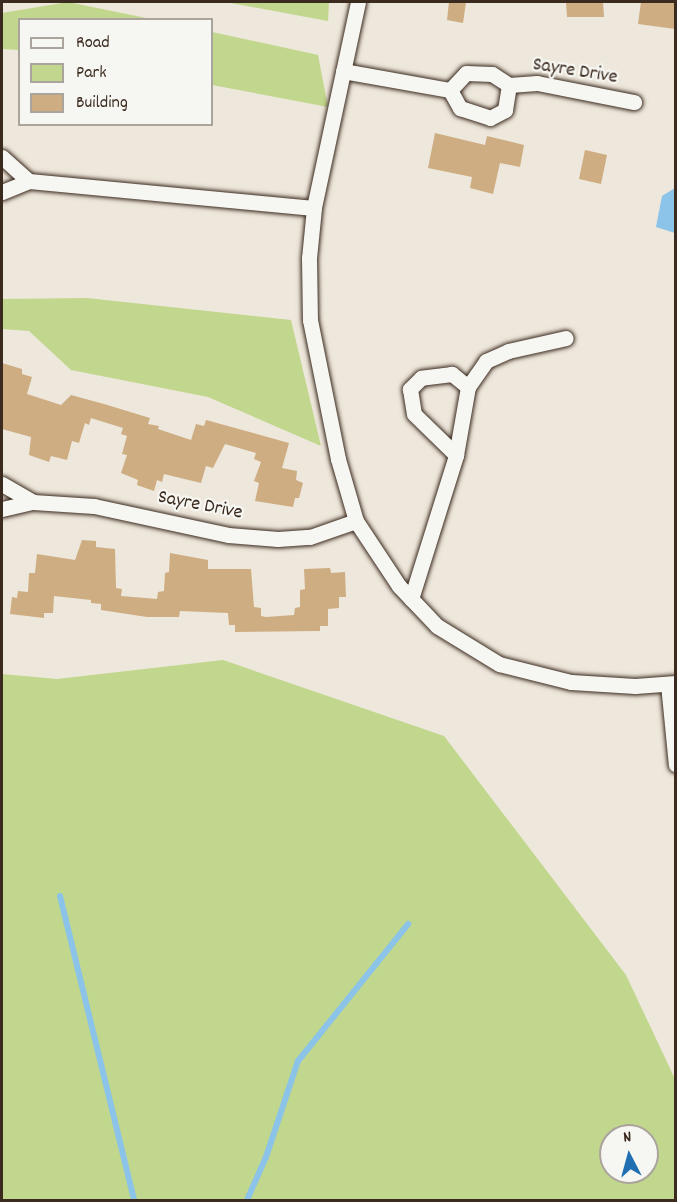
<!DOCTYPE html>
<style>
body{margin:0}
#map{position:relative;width:677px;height:1202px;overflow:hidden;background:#eee7db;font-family:Dekko,sans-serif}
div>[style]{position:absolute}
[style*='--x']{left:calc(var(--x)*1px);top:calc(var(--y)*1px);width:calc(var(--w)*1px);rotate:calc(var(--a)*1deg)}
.green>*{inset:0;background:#c1d78d}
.water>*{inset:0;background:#8bc3e9}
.stream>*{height:6px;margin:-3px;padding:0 3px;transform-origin:3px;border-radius:3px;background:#8bc3e9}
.building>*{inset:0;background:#cdad81}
.roads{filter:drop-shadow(0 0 2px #3b2a1e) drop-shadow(0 0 2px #3b2a1e)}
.minor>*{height:15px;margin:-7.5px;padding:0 7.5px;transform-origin:7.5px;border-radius:7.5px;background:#f6f6f2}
span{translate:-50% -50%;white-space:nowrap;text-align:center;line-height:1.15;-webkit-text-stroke:4.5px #f6f6f2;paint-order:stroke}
.street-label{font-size:20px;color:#3b2a1e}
.frame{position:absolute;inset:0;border:3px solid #3b2a1e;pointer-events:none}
.legend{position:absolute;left:18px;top:18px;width:195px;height:108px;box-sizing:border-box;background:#f6f6f2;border:2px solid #aba49d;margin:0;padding:8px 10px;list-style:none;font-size:18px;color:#3b2a1e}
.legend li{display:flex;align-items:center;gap:12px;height:30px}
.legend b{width:30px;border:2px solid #aba49d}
.north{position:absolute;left:599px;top:1124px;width:60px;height:60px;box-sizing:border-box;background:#f6f6f2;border:2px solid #aba49d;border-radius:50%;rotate:354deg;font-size:16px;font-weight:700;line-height:24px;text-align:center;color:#3b2a1e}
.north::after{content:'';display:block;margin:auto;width:21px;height:27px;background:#1f6fb2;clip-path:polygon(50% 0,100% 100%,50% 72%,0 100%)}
</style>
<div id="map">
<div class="green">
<i style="clip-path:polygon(68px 2px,151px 19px,20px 20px,19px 50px,2px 49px,2px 13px)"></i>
<i style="clip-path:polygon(225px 2px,329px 2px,328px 21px)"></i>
<i style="clip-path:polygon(212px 32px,318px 55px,328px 107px,212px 85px)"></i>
<i style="clip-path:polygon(87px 298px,291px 320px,321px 446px,208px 397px,71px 370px,29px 331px,2px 329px,2px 299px)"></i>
<i style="clip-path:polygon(evenodd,223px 660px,444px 736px,626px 975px,675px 1079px,675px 1200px,2px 1200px,2px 674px,57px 679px,223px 660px,611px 1136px,647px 1136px,647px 1172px,611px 1172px,611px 1136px)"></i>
</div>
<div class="water">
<i style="clip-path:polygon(675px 188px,675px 233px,656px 227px,662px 196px)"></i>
</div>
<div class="stream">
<i style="--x:60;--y:896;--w:313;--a:76.3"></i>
<i style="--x:247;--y:1200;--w:47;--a:-66.2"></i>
<i style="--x:266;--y:1157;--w:101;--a:-71.6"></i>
<i style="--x:298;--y:1061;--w:176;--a:-51.2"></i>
</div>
<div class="building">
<i style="clip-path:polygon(449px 2px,466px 2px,463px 23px,447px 20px)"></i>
<i style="clip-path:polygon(566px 2px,603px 2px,604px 17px,567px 17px)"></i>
<i style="clip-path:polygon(641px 2px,675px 2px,675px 29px,638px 24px)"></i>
<i style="clip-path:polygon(435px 133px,485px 145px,487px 136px,524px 145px,520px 167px,500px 163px,493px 194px,470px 188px,472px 177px,428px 168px)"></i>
<i style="clip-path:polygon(585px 150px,607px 155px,601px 184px,579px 179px)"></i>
<i style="clip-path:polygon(2px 363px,22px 369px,22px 374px,32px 377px,27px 394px,61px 405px,71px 395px,104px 404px,150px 418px,148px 424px,159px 426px,158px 429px,191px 440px,196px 424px,204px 426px,206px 420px,289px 443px,282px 468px,297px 471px,296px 480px,303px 483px,299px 498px,295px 498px,293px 507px,255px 501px,259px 483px,254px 481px,261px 462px,254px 459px,256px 453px,225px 444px,213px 468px,206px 466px,201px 483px,164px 474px,162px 482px,157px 480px,154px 491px,137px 485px,138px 480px,121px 473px,127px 455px,122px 454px,127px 436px,121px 434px,123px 428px,91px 418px,89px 425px,85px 423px,79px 443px,72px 441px,67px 460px,51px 456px,49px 462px,29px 455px,31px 437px,2px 429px)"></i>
<i style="clip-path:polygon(82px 540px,96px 541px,96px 547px,115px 549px,116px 588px,122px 589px,121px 596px,157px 599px,158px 592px,164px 591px,165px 573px,169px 572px,170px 553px,208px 560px,208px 569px,251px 569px,254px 607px,261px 608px,261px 616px,266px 617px,294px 615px,295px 608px,300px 607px,300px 590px,305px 589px,304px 569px,330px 568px,331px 573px,345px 572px,346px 597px,339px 597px,339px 608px,328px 609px,328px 626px,320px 626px,320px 631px,235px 632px,235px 625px,229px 625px,228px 613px,180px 611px,179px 617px,147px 617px,101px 610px,101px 604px,91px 603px,91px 600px,54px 596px,53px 613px,44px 613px,44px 618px,10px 614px,12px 597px,17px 598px,18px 591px,28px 592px,29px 573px,35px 573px,37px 554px,75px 560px)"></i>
</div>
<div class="roads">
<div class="minor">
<i style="--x:358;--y:2;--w:211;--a:102.1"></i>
<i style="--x:314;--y:208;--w:50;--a:95.7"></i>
<i style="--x:309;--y:258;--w:62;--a:89.1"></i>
<i style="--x:310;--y:320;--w:142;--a:78.6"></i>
<i style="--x:338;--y:459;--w:65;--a:73.8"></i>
<i style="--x:356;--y:521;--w:78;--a:56.5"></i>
<i style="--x:399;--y:586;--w:55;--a:46.5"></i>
<i style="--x:437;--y:626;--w:73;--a:31.5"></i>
<i style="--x:499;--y:664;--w:74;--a:14"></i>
<i style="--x:571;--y:682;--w:64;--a:3.6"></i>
<i style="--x:635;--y:686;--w:41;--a:-4.2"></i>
<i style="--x:343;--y:71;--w:109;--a:10.1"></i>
<i style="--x:450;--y:90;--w:21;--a:61"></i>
<i style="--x:460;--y:108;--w:32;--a:18"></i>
<i style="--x:490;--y:118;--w:17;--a:-28"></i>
<i style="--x:505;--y:110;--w:25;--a:-81"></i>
<i style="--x:509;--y:85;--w:20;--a:-147"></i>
<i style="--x:492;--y:74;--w:26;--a:-178"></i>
<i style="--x:466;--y:73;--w:23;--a:133"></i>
<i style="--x:509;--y:85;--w:28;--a:-4"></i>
<i style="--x:537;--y:83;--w:99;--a:11.1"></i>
<i style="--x:2;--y:157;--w:36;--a:42"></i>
<i style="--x:2;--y:192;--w:29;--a:-22"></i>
<i style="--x:29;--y:181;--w:286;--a:5.4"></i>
<i style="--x:468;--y:387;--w:32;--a:-55"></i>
<i style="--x:486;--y:361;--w:24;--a:-24"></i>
<i style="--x:508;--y:351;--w:59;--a:-12.6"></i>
<i style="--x:2;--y:484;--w:36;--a:30"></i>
<i style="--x:2;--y:509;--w:32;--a:-13"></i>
<i style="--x:33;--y:502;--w:61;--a:3.8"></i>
<i style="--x:94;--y:506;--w:137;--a:12.2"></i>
<i style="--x:228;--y:535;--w:50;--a:4.6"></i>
<i style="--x:278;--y:539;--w:32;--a:-4"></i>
<i style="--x:310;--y:537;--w:49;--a:-19.2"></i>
<i style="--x:411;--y:599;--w:151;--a:-72.6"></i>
<i style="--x:456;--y:455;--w:69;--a:-80"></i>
<i style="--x:468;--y:387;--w:21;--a:-141"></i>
<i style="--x:452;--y:374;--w:31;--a:173"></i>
<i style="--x:421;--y:378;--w:16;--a:135"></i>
<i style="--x:410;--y:389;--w:25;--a:81"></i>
<i style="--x:414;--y:414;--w:59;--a:44.3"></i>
<i style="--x:668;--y:684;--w:81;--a:84.4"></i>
</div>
</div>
<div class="street-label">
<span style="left:575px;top:72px;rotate:9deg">Sayre Drive</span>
<span style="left:200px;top:506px;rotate:11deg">Sayre Drive</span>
</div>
<div class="frame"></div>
<ul class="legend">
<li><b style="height:8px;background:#f6f6f2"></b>Road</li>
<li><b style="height:16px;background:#c1d78d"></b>Park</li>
<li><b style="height:16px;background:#cdad81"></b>Building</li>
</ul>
<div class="north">N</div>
</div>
